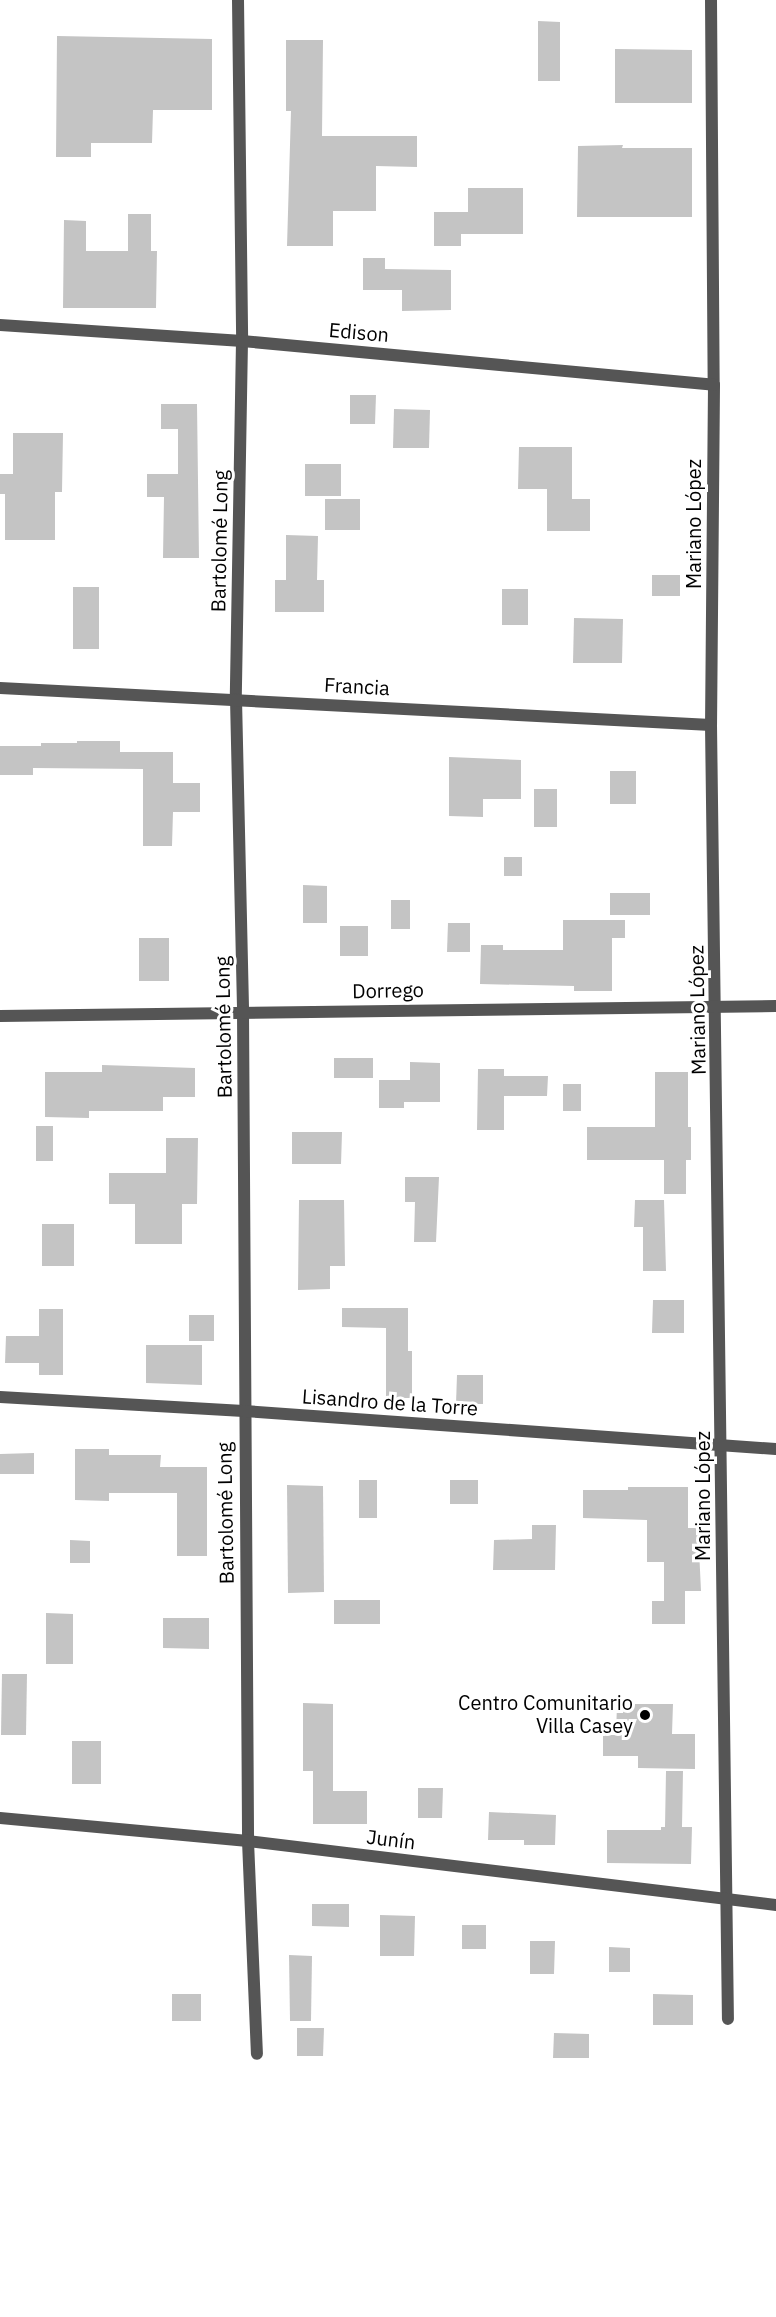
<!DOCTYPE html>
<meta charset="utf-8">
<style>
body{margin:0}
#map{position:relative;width:776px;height:2317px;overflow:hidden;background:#fff;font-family:"IBM Plex Sans",sans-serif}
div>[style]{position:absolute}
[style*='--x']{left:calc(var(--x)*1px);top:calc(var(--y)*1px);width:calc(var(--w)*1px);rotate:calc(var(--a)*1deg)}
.building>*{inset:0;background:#c4c4c4}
.minor>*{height:12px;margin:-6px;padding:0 6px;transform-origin:6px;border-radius:6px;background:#555}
.dots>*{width:16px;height:16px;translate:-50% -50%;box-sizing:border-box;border:3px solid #fff;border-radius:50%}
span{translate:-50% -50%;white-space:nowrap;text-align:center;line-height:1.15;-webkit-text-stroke:6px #fff;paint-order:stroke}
.street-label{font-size:20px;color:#000}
.poi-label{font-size:20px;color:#000}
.right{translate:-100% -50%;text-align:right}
</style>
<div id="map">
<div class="building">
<i style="clip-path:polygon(538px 21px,560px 22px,560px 81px,538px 81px)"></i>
<i style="clip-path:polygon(57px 36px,212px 39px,212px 110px,153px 110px,152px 143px,91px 143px,91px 157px,56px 157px)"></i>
<i style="clip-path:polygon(286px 40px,323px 40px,322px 136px,417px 136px,417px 167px,376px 166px,376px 211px,333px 211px,333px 246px,287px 246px,291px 111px,286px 111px)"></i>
<i style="clip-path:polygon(615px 49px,692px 50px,692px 103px,615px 103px)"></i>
<i style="clip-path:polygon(623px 145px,622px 148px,692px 148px,692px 217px,577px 217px,578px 146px)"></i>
<i style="clip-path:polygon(468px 188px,523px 188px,523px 234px,461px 234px,461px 246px,434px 246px,434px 212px,468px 212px)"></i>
<i style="clip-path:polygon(128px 214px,151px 214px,151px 251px,157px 251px,156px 308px,63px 308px,64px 220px,86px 221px,86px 251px,128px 251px)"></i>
<i style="clip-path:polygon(363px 258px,385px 258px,385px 269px,451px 270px,451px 310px,402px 311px,402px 290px,363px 290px)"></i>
<i style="clip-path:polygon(350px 395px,376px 395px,375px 424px,350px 424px)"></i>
<i style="clip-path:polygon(161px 404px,197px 404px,199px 558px,163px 558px,164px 497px,147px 497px,147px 474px,178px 474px,178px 429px,161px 429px)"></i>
<i style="clip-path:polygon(394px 409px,430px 410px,429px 448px,393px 448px)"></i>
<i style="clip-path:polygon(13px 433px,63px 433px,62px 492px,55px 492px,55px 540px,5px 540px,5px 494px,0 494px,0 474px,13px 474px)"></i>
<i style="clip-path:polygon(519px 447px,572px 447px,572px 499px,590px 499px,590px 531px,547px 531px,547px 489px,518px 489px)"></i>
<i style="clip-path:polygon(305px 464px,341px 464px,341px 496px,305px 496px)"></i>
<i style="clip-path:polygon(325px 499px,360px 499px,360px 530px,325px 530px)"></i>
<i style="clip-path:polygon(286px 535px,318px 536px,317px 580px,324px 580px,324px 612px,275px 612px,275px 580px,286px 580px)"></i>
<i style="clip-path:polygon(652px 575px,680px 575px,680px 596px,652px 596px)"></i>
<i style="clip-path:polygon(73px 587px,99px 587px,99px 649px,73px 649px)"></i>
<i style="clip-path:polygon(502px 589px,528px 589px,528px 625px,502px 625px)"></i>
<i style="clip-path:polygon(574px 618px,623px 619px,622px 663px,573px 663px)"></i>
<i style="clip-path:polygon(77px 741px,120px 741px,120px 752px,173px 752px,173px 783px,200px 783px,200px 812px,173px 812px,172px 846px,143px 846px,143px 769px,33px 768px,33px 775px,0 775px,0 746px,41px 746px,41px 743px,77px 743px)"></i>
<i style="clip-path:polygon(449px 757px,521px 760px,521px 799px,483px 799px,483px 817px,449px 816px)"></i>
<i style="clip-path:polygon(610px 771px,636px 771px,636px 804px,610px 804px)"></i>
<i style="clip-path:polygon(534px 789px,557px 789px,557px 827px,534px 827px)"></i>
<i style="clip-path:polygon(504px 857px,522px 857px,522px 876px,504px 876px)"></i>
<i style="clip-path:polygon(303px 885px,327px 886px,327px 923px,303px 923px)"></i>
<i style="clip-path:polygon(610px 893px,650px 893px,650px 915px,610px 915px)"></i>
<i style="clip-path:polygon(391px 900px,410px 900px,410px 929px,391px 929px)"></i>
<i style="clip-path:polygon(563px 920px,625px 920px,625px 938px,612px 938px,612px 991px,574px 991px,574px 986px,480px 984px,481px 945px,503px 945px,503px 950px,563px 950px)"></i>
<i style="clip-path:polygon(448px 923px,470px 923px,470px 952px,447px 952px)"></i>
<i style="clip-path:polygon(340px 926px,368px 926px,368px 956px,340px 956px)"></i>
<i style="clip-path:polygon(139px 938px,169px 938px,169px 981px,139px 981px)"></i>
<i style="clip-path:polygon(334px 1058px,373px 1058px,373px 1078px,334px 1078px)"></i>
<i style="clip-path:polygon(410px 1062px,440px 1063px,440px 1102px,404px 1102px,404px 1108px,379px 1108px,379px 1080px,410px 1080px)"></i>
<i style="clip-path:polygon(102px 1065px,195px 1068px,195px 1097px,163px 1097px,163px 1111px,89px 1111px,89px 1118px,45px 1117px,45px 1072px,102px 1072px)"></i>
<i style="clip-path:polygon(478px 1069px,504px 1069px,504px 1076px,548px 1076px,547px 1096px,504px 1096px,504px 1130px,477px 1130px)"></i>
<i style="clip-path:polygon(655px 1072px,688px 1072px,688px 1127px,691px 1127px,691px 1160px,686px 1160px,686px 1194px,664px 1194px,664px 1160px,587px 1160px,587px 1127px,655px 1127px)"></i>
<i style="clip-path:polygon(563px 1084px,581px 1084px,581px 1111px,563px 1111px)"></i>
<i style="clip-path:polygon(36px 1126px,53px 1126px,53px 1161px,36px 1161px)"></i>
<i style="clip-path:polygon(292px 1132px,342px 1132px,341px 1164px,292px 1164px)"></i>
<i style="clip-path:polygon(166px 1138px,198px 1138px,197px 1204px,182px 1204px,182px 1244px,135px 1244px,135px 1204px,109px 1204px,109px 1173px,166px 1173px)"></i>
<i style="clip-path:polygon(405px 1177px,439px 1177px,436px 1242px,414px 1242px,415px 1202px,405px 1202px)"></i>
<i style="clip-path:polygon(299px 1200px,344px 1200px,345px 1266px,330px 1266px,330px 1289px,298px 1290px)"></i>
<i style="clip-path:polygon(635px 1200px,664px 1200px,666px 1271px,643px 1271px,643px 1227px,634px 1227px)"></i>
<i style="clip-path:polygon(42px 1224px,74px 1224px,74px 1266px,42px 1266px)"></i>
<i style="clip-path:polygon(653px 1300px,684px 1300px,684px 1333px,652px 1333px)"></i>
<i style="clip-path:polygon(342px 1308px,408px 1308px,408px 1351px,412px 1351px,412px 1398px,386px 1398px,386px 1328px,342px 1327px)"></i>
<i style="clip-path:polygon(39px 1309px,63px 1309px,63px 1375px,39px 1375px,39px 1363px,5px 1363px,6px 1336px,39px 1336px)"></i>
<i style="clip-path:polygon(189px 1315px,214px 1315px,214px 1341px,189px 1341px)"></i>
<i style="clip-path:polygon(146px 1345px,202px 1345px,202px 1385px,146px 1383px)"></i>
<i style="clip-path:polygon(457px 1375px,483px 1375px,483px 1404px,456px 1404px)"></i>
<i style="clip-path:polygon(75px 1449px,109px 1449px,109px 1455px,161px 1455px,160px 1467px,207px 1467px,207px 1556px,177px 1556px,177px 1493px,109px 1493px,109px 1501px,75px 1500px)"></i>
<i style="clip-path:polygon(34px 1453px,34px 1474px,0 1474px,0 1454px)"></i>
<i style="clip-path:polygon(359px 1480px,377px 1480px,377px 1518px,359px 1518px)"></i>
<i style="clip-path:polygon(450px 1480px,478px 1480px,478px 1504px,450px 1504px)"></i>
<i style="clip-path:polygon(287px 1485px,323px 1486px,324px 1592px,288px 1593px)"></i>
<i style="clip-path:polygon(628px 1487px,688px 1487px,688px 1528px,698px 1528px,701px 1591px,685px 1591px,685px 1624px,652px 1624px,652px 1601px,664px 1601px,664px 1562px,647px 1562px,647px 1520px,583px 1518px,583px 1490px,628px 1490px)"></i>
<i style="clip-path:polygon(532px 1525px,556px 1525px,555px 1570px,493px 1570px,494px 1540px,532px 1539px)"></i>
<i style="clip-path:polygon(70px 1540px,90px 1541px,90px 1563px,70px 1563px)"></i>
<i style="clip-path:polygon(334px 1600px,380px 1600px,380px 1624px,334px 1624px)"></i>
<i style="clip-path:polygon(46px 1613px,73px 1614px,73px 1664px,46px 1664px)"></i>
<i style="clip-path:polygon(163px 1618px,209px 1618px,209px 1649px,163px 1648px)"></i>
<i style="clip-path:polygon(2px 1674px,27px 1674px,26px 1735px,1px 1735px)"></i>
<i style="clip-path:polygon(303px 1703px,333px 1704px,333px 1791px,367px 1791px,367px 1824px,313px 1824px,313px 1771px,303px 1771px)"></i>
<i style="clip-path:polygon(617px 1704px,673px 1704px,672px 1734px,695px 1734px,695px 1769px,638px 1768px,638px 1756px,603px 1756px,603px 1735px,616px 1735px)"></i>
<i style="clip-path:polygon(72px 1741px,101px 1741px,101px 1784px,72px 1784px)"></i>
<i style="clip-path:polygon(666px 1771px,683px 1771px,682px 1827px,692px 1827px,691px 1864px,607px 1863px,607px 1830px,661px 1830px,661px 1827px,665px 1827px)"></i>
<i style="clip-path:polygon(418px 1788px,443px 1788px,442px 1818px,418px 1818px)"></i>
<i style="clip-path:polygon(489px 1812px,556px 1815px,555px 1845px,524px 1845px,524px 1840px,488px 1840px)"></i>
<i style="clip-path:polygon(312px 1904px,349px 1904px,349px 1927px,312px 1926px)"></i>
<i style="clip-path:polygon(380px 1915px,415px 1916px,414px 1956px,380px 1956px)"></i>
<i style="clip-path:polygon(462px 1925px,486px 1925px,486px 1949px,462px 1949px)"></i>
<i style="clip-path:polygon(530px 1941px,555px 1941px,554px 1974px,530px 1974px)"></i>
<i style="clip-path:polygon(609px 1947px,630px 1948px,630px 1972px,609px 1972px)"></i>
<i style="clip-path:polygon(289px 1955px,312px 1956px,311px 2021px,290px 2021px)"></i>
<i style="clip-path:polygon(172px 1994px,201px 1994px,201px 2021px,172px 2021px)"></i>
<i style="clip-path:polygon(653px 1994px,693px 1995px,693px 2025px,653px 2025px)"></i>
<i style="clip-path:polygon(297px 2028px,324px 2028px,323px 2056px,297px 2056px)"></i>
<i style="clip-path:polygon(554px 2033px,589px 2034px,589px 2058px,553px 2058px)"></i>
</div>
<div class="minor">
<i style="--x:238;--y:0;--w:341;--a:89.3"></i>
<i style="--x:242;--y:341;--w:358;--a:91"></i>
<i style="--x:236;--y:699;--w:312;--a:88.7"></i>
<i style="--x:243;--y:1011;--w:830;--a:89.65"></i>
<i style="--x:248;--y:1841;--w:213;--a:87.6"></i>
<i style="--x:711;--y:0;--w:385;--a:89.6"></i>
<i style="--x:714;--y:385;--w:340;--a:90.5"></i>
<i style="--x:711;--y:725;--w:1294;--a:89.25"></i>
<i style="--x:0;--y:325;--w:243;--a:3.8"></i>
<i style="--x:242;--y:341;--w:474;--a:5.3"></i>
<i style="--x:0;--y:688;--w:712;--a:2.98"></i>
<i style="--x:0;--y:1016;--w:776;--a:-0.74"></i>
<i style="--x:0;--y:1397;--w:244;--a:3.3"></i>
<i style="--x:244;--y:1411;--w:533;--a:4.09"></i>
<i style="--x:0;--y:1818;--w:249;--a:5.3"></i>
<i style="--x:248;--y:1841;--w:532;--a:6.91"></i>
</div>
<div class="dots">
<i style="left:645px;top:1715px;background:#000"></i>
</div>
<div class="street-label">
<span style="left:359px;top:332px;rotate:5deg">Edison</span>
<span style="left:693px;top:524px;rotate:-90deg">Mariano López</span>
<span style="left:219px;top:541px;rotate:-89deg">Bartolomé Long</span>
<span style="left:357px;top:686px;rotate:3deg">Francia</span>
<span style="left:388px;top:990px;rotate:-1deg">Dorrego</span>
<span style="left:697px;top:1010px;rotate:-91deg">Mariano López</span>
<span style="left:223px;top:1027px;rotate:-91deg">Bartolomé Long</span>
<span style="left:390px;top:1402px;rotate:4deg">Lisandro de la Torre</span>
<span style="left:702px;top:1496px;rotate:-90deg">Mariano López</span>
<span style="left:225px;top:1513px;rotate:-91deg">Bartolomé Long</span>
<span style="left:391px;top:1839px;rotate:7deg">Junín</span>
</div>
<div class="poi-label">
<span class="right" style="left:633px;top:1714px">Centro Comunitario<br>Villa Casey</span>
</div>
</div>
